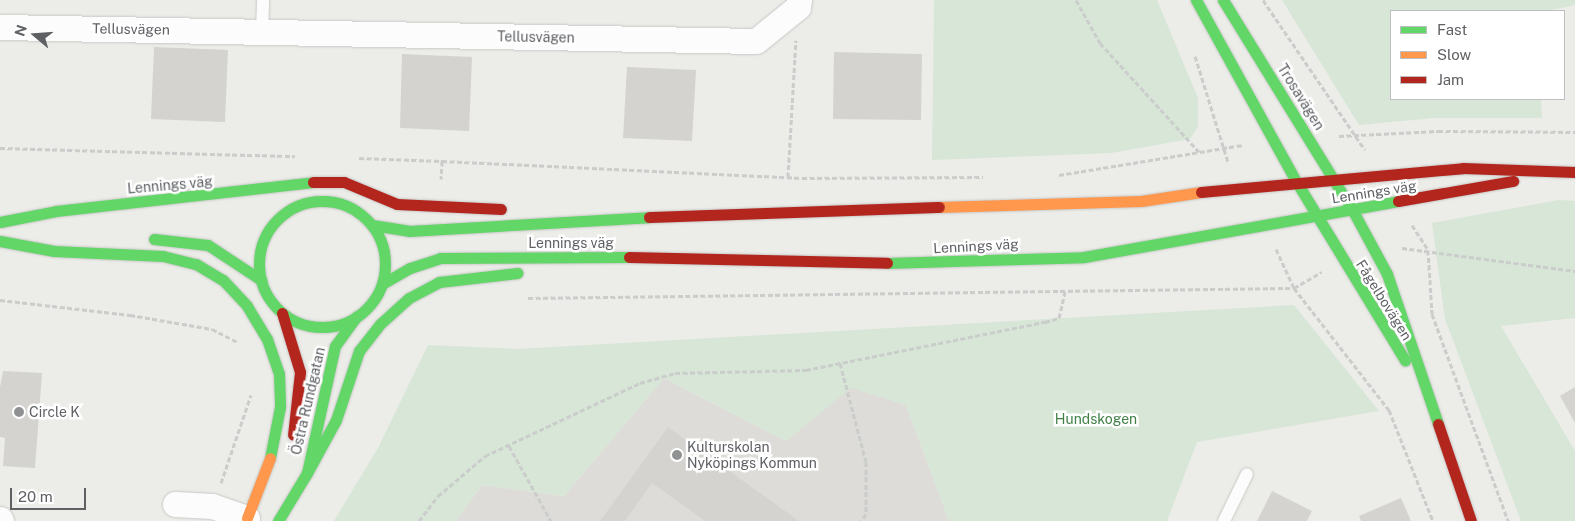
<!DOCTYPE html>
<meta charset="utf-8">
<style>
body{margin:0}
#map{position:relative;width:1575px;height:521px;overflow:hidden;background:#ecece8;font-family:"Public Sans",sans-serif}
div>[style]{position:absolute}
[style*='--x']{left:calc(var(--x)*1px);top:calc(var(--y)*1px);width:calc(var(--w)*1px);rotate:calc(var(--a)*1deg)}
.education>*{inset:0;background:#dddcd8}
.green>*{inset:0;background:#d7e6d6}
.building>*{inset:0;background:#d4d3d0}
.path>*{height:3px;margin-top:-1.5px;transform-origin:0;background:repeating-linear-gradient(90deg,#cacdcb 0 5px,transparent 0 7.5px)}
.roads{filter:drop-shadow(0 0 1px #c8c8c8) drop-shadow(0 0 1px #c8c8c8)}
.lane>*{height:12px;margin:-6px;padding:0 6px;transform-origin:6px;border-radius:6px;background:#fcfcfc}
.street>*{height:25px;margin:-12.5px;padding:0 12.5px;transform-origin:12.5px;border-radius:12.5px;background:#fcfcfc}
.fast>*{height:11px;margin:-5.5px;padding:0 5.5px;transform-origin:5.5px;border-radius:5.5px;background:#63d668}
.fast>.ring{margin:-5.5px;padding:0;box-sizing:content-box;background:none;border:11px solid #63d668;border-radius:50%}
.slow>*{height:11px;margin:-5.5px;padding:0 5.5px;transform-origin:5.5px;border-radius:5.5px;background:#ff974d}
.jam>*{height:11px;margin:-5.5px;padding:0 5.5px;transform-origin:5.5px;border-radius:5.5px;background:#b3261e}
.dots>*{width:14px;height:14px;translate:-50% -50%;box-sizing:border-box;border:2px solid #fff;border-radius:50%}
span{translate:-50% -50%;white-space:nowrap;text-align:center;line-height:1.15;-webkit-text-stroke:5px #fff;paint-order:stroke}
.street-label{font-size:14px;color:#5e6064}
.poi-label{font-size:14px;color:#5e6064}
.left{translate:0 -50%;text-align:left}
.park-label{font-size:14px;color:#418047}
.legend{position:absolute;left:1390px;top:10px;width:175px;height:90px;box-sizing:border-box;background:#fff;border:1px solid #bfbfc1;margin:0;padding:6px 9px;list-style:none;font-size:15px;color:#5e6064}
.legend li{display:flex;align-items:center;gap:10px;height:25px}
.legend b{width:25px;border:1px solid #bfbfc1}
.north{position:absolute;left:10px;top:10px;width:50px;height:50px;-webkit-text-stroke:4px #fff;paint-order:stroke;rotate:288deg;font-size:14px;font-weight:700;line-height:20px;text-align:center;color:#5e6064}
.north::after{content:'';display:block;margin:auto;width:18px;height:22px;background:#5e6064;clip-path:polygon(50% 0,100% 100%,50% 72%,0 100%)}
.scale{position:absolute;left:10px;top:488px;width:76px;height:22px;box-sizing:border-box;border:2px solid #5e6064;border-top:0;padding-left:6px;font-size:15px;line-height:18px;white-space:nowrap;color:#5e6064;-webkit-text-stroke:4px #fff;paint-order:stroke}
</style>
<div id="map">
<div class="education">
<i style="clip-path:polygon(664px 378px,786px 441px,851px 387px,906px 405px,949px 521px,456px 521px,482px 485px,564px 496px)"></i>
</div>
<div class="green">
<i style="clip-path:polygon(934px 0,1157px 0,1198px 98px,1198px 126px,1190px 139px,1111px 153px,932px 160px)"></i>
<i style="clip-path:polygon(1282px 0,1575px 0,1575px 5px,1547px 11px,1391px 11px,1391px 99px,1541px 99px,1542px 118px,1435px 118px,1359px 125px)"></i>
<i style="clip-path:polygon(1559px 200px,1575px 201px,1575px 318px,1501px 326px,1575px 451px,1575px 521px,1521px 521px,1445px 319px,1432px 223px)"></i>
<i style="clip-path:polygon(1294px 305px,1379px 411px,1197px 442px,1167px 521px,949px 521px,906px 405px,851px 388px,786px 441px,664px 378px,564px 496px,482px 485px,456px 521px,334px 521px,378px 448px,428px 345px,519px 349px)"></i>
</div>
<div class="building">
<i style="clip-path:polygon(154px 47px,228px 50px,225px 122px,151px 119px)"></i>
<i style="clip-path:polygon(834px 52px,922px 54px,921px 120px,833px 119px)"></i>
<i style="clip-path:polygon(402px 54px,472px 57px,469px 131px,400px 128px)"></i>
<i style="clip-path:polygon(627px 67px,696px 70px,692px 141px,623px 138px)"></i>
<i style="clip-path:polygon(3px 371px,42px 373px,35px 468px,3px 466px,5px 438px,0 437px,0 387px)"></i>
<i style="clip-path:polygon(1575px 387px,1575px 423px,1560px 396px)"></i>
<i style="clip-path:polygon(668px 427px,799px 521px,705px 521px,652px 483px,625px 521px,600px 521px)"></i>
<i style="clip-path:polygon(1272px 491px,1312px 511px,1307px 521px,1257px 521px)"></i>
<i style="clip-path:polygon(1401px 498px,1411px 521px,1361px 521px,1359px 516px)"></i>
</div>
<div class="path">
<i style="--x:1076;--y:0;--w:49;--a:60.8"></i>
<i style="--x:1100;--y:43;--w:149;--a:47.7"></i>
<i style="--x:1263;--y:0;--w:181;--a:55.8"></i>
<i style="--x:1195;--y:56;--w:111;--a:72.7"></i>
<i style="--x:1339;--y:136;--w:99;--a:-2.9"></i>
<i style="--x:1438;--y:131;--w:137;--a:0.4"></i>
<i style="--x:0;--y:148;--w:295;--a:1.6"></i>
<i style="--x:359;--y:158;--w:83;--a:2.1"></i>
<i style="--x:442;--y:161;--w:18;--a:93"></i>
<i style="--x:442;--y:161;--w:360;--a:2.7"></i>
<i style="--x:802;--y:178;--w:181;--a:-0.3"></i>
<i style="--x:1059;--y:175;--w:186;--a:-9.3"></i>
<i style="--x:788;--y:177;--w:137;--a:-86.7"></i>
<i style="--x:1412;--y:225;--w:30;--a:57"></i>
<i style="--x:1428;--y:250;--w:64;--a:86.4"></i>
<i style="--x:1432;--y:314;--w:221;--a:69.8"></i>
<i style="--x:1402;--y:248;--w:175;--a:7.6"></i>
<i style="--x:1276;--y:249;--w:43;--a:65.2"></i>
<i style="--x:1294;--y:288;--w:155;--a:52.1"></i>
<i style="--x:1389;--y:410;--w:119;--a:68.4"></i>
<i style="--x:528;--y:298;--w:766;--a:-0.75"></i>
<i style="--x:1294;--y:288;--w:32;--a:-30"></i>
<i style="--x:0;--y:300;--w:131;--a:6.6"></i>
<i style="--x:130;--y:315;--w:83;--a:9.7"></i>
<i style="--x:212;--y:329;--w:28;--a:27"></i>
<i style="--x:840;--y:363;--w:102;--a:75.3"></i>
<i style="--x:866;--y:462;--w:52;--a:90"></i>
<i style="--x:866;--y:514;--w:9;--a:126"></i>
<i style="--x:509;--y:446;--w:86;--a:60.8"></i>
<i style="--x:221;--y:483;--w:93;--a:-71.2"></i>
<i style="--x:419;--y:521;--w:31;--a:-53"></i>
<i style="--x:438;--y:496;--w:62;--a:-40.4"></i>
<i style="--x:485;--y:456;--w:171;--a:-25.2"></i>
<i style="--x:640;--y:383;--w:36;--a:-16"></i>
<i style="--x:675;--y:373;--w:131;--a:-1.3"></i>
<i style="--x:806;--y:370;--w:244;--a:-11.4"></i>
<i style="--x:1045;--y:322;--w:15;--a:-16"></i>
<i style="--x:1059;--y:318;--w:27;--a:-77"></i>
</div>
<div class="roads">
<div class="lane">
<i style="--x:262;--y:32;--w:32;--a:-88"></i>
<i style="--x:1224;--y:521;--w:52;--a:-63.9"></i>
</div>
<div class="street">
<i style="--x:0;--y:27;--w:756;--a:1.06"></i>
<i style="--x:756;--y:41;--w:54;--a:-39"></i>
<i style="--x:798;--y:7;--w:7;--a:-82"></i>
<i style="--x:175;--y:504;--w:37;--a:3"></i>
<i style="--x:212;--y:506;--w:37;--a:19"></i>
<i style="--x:0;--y:519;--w:2;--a:63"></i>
</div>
<div class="fast">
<i style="--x:1196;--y:0;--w:207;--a:61.1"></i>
<i style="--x:1296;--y:181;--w:210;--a:58.7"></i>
<i style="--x:1223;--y:0;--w:248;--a:58.4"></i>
<i style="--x:1353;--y:211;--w:72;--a:61.6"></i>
<i style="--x:1387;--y:274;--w:158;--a:71.2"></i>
<i class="ring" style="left:259px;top:201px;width:115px;height:115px"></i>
<i style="--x:0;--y:222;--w:57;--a:-11.1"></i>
<i style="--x:56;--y:211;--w:259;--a:-6.4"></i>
<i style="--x:372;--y:225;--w:37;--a:9"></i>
<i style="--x:409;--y:231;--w:240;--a:-3.3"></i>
<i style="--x:154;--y:239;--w:54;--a:6.3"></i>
<i style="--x:208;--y:245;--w:64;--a:33.4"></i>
<i style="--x:0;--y:241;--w:55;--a:10.5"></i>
<i style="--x:54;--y:251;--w:109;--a:2.6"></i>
<i style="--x:163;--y:256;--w:34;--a:14"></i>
<i style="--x:196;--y:264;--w:31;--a:31"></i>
<i style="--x:223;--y:280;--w:35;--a:47"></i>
<i style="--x:247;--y:306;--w:39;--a:59"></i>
<i style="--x:267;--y:339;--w:37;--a:71"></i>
<i style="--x:279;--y:374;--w:33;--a:88"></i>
<i style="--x:280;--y:407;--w:52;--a:101.1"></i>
<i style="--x:887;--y:263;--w:197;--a:-1.7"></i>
<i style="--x:1084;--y:257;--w:319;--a:-10.1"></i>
<i style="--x:382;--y:284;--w:32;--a:-30"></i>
<i style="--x:410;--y:268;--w:32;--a:-18"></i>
<i style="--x:440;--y:258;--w:189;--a:-0.3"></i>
<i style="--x:307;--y:473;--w:60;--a:-61.3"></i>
<i style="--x:336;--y:420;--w:73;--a:-71.6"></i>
<i style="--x:359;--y:351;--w:34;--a:-52"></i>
<i style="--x:380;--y:324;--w:39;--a:-42"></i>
<i style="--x:409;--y:298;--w:34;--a:-28"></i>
<i style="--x:439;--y:282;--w:79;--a:-6.6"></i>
<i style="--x:278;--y:521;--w:56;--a:-58.9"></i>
<i style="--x:307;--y:473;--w:130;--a:-77.6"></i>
<i style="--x:335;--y:346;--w:37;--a:-54"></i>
</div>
<div class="slow">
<i style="--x:939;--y:207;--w:202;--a:-1.7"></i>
<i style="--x:1141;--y:201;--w:61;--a:-8.5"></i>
<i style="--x:247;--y:518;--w:64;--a:-69"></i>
</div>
<div class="jam">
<i style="--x:313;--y:182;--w:31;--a:0"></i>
<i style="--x:344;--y:182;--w:57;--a:22.5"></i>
<i style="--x:397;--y:204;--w:104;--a:2.8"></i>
<i style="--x:1201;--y:192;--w:263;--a:-5.2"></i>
<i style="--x:1463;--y:168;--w:112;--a:2"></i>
<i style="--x:1398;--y:201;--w:117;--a:-9.9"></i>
<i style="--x:649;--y:217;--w:290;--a:-2"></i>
<i style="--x:629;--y:257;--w:258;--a:1.3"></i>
<i style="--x:282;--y:313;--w:62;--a:73"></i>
<i style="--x:300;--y:372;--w:63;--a:96.3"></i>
<i style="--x:1438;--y:424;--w:102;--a:71.2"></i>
</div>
</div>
<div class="dots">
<i style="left:19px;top:412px;background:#909192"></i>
<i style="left:677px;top:455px;background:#909192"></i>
</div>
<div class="street-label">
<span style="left:131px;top:29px;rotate:1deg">Tellusvägen</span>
<span style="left:536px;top:37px;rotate:1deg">Tellusvägen</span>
<span style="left:1301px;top:97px;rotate:58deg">Trosavägen</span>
<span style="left:170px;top:185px;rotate:-5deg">Lennings väg</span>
<span style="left:1374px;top:192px;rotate:-9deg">Lennings väg</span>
<span style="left:571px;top:243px">Lennings väg</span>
<span style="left:976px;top:246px;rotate:-3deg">Lennings väg</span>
<span style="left:1384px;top:300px;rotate:58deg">Fågelbovägen</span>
<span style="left:308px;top:401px;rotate:-77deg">Östra Rundgatan</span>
</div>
<div class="poi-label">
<span class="left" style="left:29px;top:412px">Circle K</span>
<span class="left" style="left:687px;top:455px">Kulturskolan<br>Nyköpings Kommun</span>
</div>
<div class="park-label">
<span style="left:1096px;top:419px">Hundskogen</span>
</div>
<ul class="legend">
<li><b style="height:6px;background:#63d668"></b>Fast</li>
<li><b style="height:6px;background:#ff974d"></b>Slow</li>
<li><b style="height:6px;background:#b3261e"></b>Jam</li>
</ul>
<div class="north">N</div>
<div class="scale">20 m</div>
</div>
